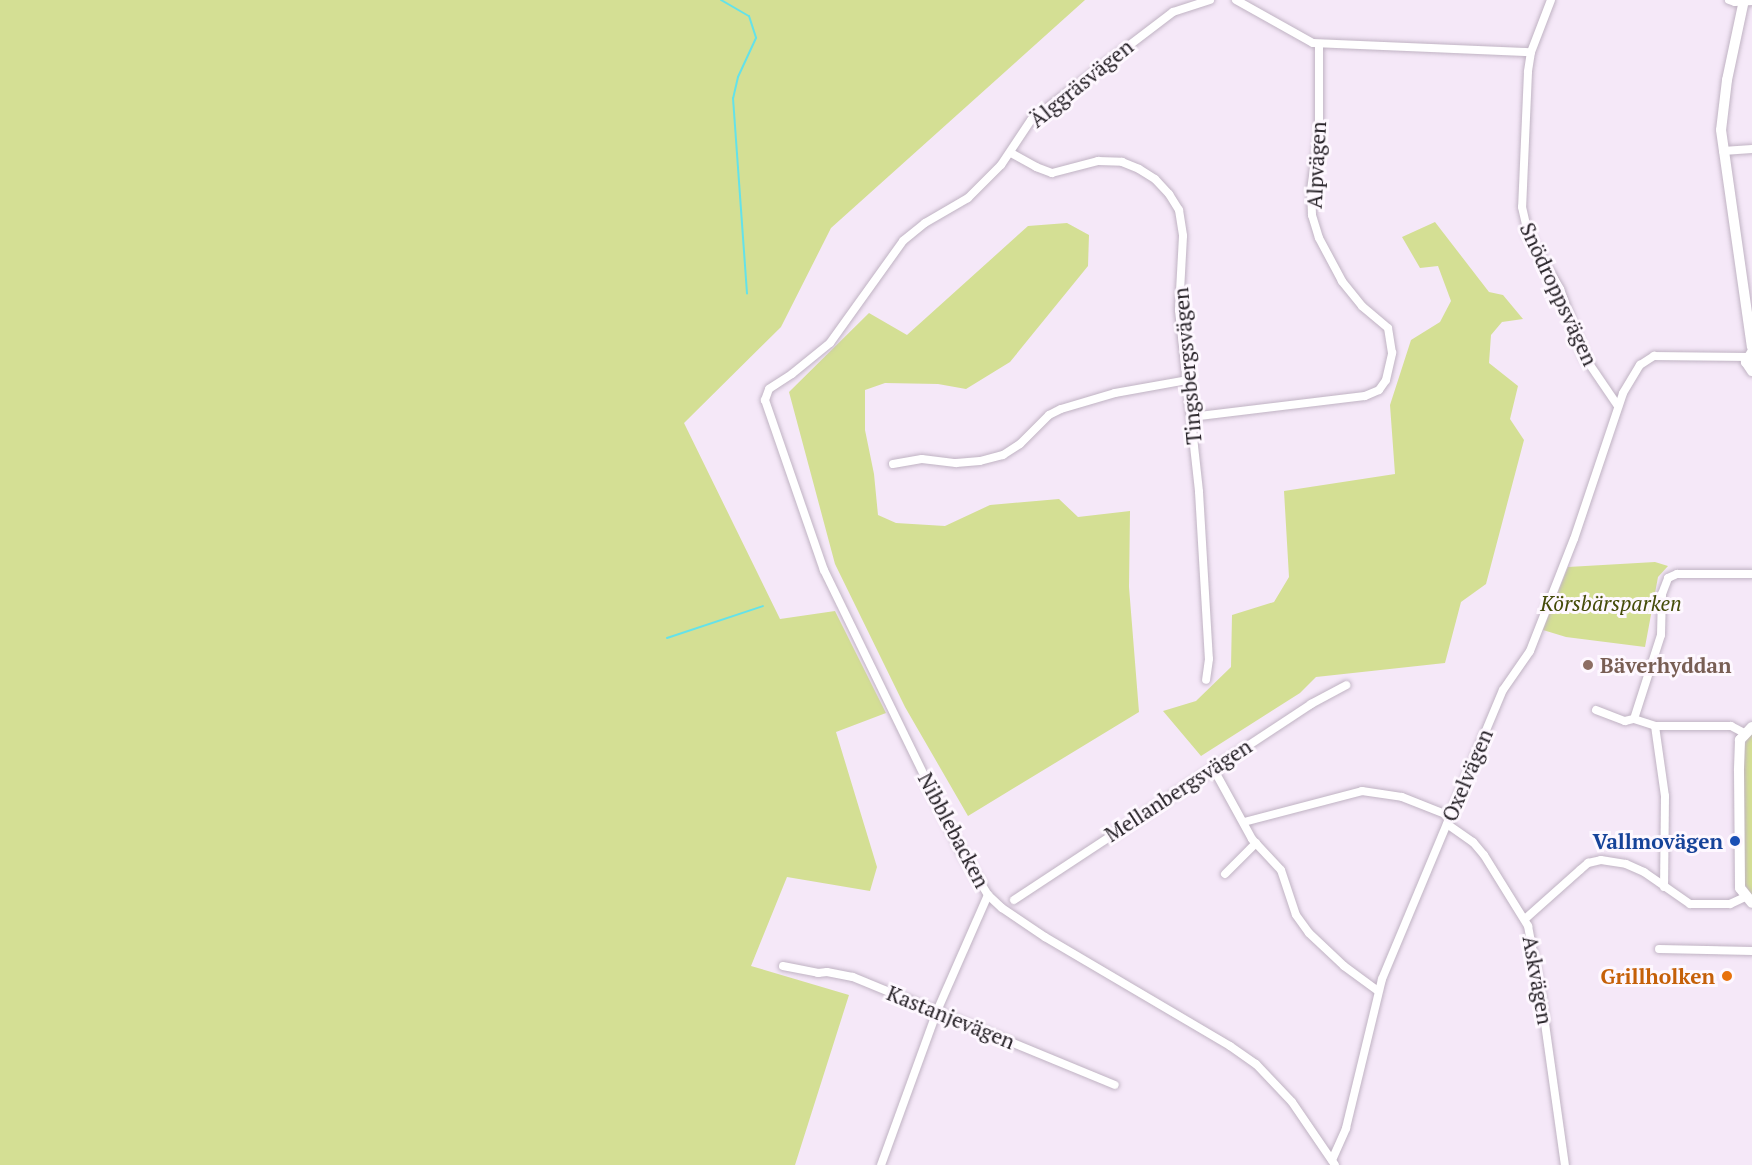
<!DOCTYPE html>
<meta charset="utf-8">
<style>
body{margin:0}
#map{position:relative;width:1752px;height:1165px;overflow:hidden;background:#f5e8f8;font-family:"PT Serif",serif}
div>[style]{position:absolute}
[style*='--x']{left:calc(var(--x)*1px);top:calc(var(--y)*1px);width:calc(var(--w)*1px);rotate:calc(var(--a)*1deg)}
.green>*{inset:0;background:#d4df94}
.stream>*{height:2px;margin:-1px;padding:0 1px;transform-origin:1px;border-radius:1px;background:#64e2e9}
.roads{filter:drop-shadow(0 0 2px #c0b3c3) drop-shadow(0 0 2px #c0b3c3)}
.minor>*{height:8px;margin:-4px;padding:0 4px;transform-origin:4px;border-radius:4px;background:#fff}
.tertiary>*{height:10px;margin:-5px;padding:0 5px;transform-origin:5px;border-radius:5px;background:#fff}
.dots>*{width:16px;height:16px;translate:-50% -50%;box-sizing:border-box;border:3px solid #fef8ff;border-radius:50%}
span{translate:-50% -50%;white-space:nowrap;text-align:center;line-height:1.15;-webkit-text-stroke:6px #fef8ff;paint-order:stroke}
.street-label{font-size:21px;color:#252026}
.park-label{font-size:21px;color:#454c09;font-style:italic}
.education-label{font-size:21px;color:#785e54;font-weight:700}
.left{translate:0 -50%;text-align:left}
.transit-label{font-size:21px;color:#164399;font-weight:700}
.right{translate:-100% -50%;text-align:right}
.food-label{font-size:21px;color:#c56008;font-weight:700}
</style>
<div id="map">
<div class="green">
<i style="clip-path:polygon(0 0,1085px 0,831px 228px,781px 327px,684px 423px,780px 619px,835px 611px,886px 713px,836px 732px,877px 867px,870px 891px,787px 877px,751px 966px,849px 995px,795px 1165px,0 1165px)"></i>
<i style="clip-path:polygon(1435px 222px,1489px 292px,1503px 295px,1523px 319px,1502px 322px,1491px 335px,1489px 363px,1518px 386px,1510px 419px,1524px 440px,1486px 584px,1461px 602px,1445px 663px,1316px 677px,1300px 693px,1201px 756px,1163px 711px,1196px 701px,1231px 667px,1232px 615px,1274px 602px,1289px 577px,1284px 491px,1395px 474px,1390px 405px,1411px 340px,1440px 322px,1451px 301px,1438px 266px,1420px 268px,1402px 237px)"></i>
<i style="clip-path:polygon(1067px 223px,1089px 235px,1088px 266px,1010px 362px,966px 389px,938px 384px,885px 383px,865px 390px,865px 430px,874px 474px,878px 515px,896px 523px,945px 526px,990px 505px,1059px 499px,1078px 517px,1130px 511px,1129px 587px,1139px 712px,968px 816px,905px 707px,835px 564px,789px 392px,869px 313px,907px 335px,1028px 226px)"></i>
<i style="clip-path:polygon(1655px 562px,1668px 566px,1658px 577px,1645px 647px,1566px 637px,1543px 630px,1568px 567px)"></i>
<i style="clip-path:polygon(1752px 733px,1752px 896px,1744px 883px,1743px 753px,1746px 740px)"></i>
</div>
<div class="stream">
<i style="--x:721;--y:0;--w:32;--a:30"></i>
<i style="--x:749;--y:16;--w:23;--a:72"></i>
<i style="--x:756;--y:38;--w:43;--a:114.8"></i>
<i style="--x:738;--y:77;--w:22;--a:103"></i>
<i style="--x:733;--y:98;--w:196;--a:85.9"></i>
<i style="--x:667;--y:638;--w:101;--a:-18.4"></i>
</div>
<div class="roads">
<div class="minor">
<i style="--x:1210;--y:0;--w:39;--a:162"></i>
<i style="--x:1173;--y:12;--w:178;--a:142.7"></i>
<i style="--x:1031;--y:120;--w:54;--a:123.7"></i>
<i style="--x:1001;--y:165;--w:47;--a:135"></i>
<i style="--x:968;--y:198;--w:50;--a:149.8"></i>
<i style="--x:925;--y:223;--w:28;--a:141"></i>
<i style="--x:903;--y:241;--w:125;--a:125.6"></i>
<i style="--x:830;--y:343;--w:49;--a:140.8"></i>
<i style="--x:792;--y:374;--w:27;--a:147"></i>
<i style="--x:769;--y:389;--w:12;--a:110"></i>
<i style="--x:765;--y:400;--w:180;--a:70.9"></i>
<i style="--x:824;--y:570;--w:315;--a:64"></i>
<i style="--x:962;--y:853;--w:49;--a:58.2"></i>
<i style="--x:988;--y:895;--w:19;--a:43"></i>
<i style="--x:1002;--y:908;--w:52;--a:34"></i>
<i style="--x:1045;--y:937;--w:215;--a:30.5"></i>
<i style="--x:1230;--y:1046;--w:32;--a:35"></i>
<i style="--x:1256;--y:1064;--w:52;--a:46.5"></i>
<i style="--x:1292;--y:1102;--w:76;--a:55.7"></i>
<i style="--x:1236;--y:0;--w:88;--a:29.2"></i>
<i style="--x:1313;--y:43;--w:218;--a:2.4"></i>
<i style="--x:1551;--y:0;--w:56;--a:111"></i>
<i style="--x:1531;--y:52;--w:20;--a:99"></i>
<i style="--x:1528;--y:72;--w:135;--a:92.5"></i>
<i style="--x:1522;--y:207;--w:28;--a:77"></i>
<i style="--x:1528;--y:234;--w:64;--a:59.8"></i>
<i style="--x:1560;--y:289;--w:71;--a:70.3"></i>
<i style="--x:1584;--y:356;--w:60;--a:55.8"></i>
<i style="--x:1729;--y:0;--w:6;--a:18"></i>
<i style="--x:1735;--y:2;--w:17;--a:-3"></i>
<i style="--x:1723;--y:151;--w:29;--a:-4"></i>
<i style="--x:1011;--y:153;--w:29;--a:29"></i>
<i style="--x:1036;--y:167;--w:17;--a:21"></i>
<i style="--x:1052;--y:173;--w:48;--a:-14.6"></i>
<i style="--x:1098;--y:161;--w:24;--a:2"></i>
<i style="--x:1122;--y:162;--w:18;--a:22"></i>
<i style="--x:1139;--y:169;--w:19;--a:32"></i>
<i style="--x:1155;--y:179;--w:21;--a:47"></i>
<i style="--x:1169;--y:194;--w:19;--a:58"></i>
<i style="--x:1179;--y:210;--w:26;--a:81"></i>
<i style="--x:1183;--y:236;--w:74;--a:93.1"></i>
<i style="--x:1179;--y:310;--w:183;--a:83.7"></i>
<i style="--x:1199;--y:492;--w:167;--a:86.6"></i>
<i style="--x:1209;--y:659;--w:21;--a:98"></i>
<i style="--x:1191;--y:417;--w:175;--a:-6.9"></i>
<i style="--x:1365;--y:396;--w:15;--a:-23"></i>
<i style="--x:1379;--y:390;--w:12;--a:-55"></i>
<i style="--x:1386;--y:380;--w:28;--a:-77"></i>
<i style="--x:1392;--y:353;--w:25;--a:-99"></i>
<i style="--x:1388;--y:328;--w:34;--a:-140"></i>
<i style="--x:1362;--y:306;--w:32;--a:-129"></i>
<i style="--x:1342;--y:281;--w:49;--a:-118.1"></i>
<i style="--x:1319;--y:238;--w:24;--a:-107"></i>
<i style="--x:1312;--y:215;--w:25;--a:-92"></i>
<i style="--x:1311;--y:190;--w:57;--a:-81.9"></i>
<i style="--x:1319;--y:134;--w:90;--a:-90"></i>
<i style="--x:893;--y:464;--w:29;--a:-10"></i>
<i style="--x:922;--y:459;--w:34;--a:7"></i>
<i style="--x:956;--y:463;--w:24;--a:-5"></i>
<i style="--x:980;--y:461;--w:24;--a:-15"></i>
<i style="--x:1003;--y:455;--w:20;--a:-33"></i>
<i style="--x:1020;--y:444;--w:41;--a:-45"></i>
<i style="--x:1049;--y:415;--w:13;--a:-27"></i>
<i style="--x:1061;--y:409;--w:56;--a:-16.5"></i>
<i style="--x:1115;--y:393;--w:73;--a:-10.2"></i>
<i style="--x:1596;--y:710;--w:31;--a:21"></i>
<i style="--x:1625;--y:721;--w:9;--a:-13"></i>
<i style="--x:1634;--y:719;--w:88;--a:-72.2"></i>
<i style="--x:1661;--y:635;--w:41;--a:-88.6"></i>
<i style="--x:1662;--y:594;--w:17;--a:-69"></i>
<i style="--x:1668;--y:578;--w:10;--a:-24"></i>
<i style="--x:1677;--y:574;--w:75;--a:0"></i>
<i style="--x:1634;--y:719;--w:22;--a:18"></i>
<i style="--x:1655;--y:726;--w:76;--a:0"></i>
<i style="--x:1731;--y:726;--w:15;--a:28"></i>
<i style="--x:1655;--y:726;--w:71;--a:81.9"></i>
<i style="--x:1665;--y:796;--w:91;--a:90.6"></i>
<i style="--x:1213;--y:768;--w:81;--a:61.2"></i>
<i style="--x:1252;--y:839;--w:42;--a:46.9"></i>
<i style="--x:1281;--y:870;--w:47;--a:71.6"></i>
<i style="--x:1296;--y:915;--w:22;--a:54"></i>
<i style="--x:1309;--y:933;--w:48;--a:43.3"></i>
<i style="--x:1344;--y:966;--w:42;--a:36.3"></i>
<i style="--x:1244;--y:822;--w:122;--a:-14.7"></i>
<i style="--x:1362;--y:791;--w:40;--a:8.5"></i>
<i style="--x:1402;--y:797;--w:52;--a:21.6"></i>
<i style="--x:1447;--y:824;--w:32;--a:35"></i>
<i style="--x:1473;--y:842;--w:17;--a:50"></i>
<i style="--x:1484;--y:855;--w:84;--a:58.2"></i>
<i style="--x:1528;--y:926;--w:70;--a:79.3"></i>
<i style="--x:1541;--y:995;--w:172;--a:82"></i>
<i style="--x:1225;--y:874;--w:44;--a:-45"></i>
<i style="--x:1014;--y:900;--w:356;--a:-33.4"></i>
<i style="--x:1311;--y:704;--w:40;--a:-28"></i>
<i style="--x:1525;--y:919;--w:74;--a:-41.7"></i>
<i style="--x:1580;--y:870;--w:11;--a:-41"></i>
<i style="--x:1588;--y:863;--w:13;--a:-13"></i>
<i style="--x:1601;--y:860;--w:25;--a:9"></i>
<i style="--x:1626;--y:864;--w:20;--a:24"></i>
<i style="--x:1644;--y:872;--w:56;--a:34.8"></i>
<i style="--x:1690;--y:904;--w:40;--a:0"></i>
<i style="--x:1730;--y:904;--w:17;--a:-25"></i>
<i style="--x:1659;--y:949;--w:93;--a:1.2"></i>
<i style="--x:783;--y:966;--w:36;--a:11"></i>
<i style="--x:818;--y:973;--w:9;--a:-6"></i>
<i style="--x:827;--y:972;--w:26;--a:11"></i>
<i style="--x:853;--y:977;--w:283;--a:22.4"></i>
<i style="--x:1332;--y:1160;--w:35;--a:-66"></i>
<i style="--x:1346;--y:1128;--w:153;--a:-76.4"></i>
<i style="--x:1382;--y:979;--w:313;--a:-67.3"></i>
<i style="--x:1503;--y:690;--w:47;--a:-55.3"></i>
<i style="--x:1530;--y:651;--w:120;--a:-68.6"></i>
<i style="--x:1574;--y:539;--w:154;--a:-71.4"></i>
<i style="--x:1623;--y:393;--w:33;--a:-59"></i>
<i style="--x:1640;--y:365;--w:17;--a:-33"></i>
<i style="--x:1654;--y:356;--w:92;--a:0.6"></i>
<i style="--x:881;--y:1165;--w:164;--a:-70"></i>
<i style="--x:937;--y:1011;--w:127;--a:-66.3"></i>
</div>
<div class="tertiary">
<i style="--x:1744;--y:0;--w:82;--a:102"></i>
<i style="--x:1727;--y:80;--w:50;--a:96.8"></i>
<i style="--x:1721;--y:130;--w:219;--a:81.9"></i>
<i style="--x:1752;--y:352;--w:12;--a:121"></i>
<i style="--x:1746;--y:362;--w:11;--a:56"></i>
<i style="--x:1752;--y:727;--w:18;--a:133"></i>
<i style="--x:1740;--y:740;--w:31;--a:92"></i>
<i style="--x:1739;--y:771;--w:117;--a:89.5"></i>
<i style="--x:1740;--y:888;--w:19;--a:51"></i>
</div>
</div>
<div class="dots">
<i style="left:1588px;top:665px;background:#8d6e63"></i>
<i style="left:1735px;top:841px;background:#1a4fb4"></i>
<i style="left:1727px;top:976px;background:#e8710a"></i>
</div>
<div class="street-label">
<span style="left:1081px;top:83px;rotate:-39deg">Älggräsvägen</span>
<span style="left:1316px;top:165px;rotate:-87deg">Alpvägen</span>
<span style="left:1559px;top:294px;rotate:65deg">Snödroppsvägen</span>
<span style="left:1187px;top:366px;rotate:-95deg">Tingsbergsvägen</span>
<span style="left:1467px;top:775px;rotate:-67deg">Oxelvägen</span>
<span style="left:1178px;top:790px;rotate:-33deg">Mellanbergsvägen</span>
<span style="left:954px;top:830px;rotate:62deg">Nibblebacken</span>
<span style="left:1538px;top:980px;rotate:80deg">Askvägen</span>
<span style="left:951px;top:1017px;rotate:22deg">Kastanjevägen</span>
</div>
<div class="park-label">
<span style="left:1611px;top:603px">Körsbärsparken</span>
</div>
<div class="education-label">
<span class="left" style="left:1600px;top:665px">Bäverhyddan</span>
</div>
<div class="transit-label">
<span class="right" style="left:1723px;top:841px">Vallmovägen</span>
</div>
<div class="food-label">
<span class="right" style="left:1715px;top:976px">Grillholken</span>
</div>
</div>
